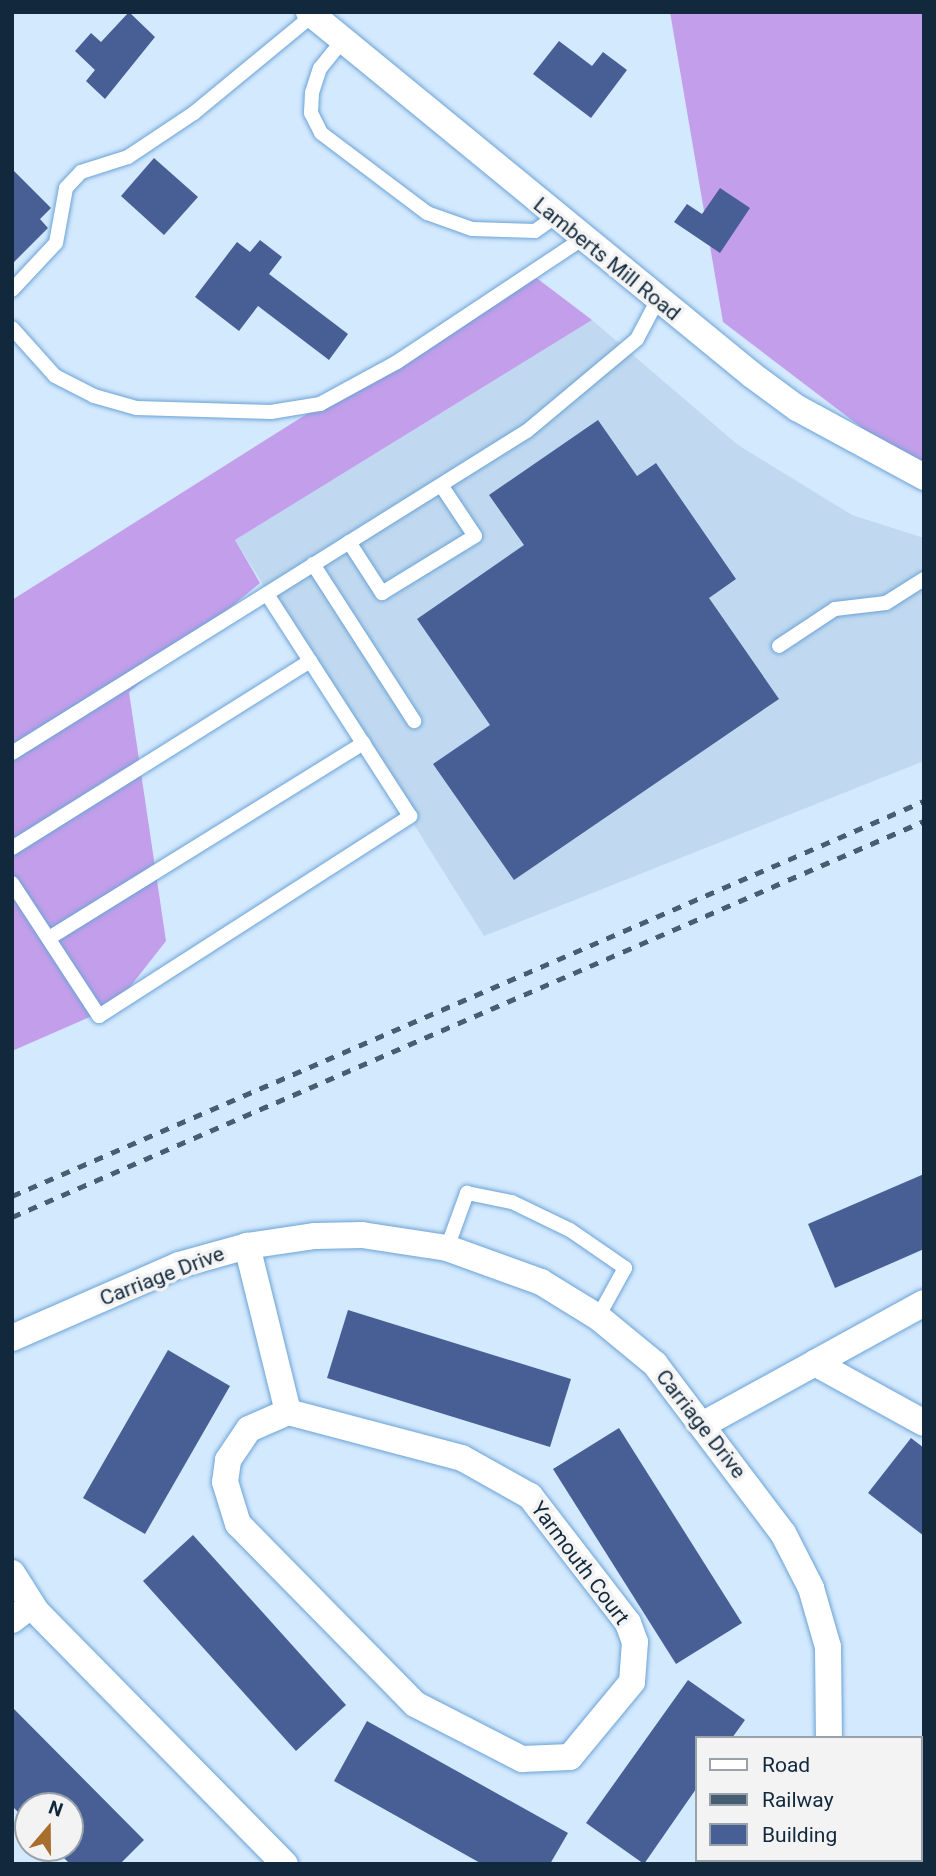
<!DOCTYPE html>
<style>
body{margin:0}
#map{position:relative;width:936px;height:1876px;overflow:hidden;background:#d3e9fe;font-family:Roboto,sans-serif}
div>[style]{position:absolute}
[style*='--x']{left:calc(var(--x)*1px);top:calc(var(--y)*1px);width:calc(var(--w)*1px);rotate:calc(var(--a)*1deg)}
.built>*{inset:0;background:#c0d9f0}
.forest>*{inset:0;background:#c39eeb}
.building>*{inset:0;background:#485f96}
.roads{filter:drop-shadow(0 0 2px #6ca3d4) drop-shadow(0 0 2px #6ca3d4)}
.lane>*{height:14px;margin:-7px;padding:0 7px;transform-origin:7px;border-radius:7px;background:#fff}
.street>*{height:26px;margin:-13px;padding:0 13px;transform-origin:13px;border-radius:13px;background:#fff}
.rail>*{height:5px;margin-top:-2.5px;transform-origin:0;background:repeating-linear-gradient(90deg,#475e72 0 9px,transparent 0 18px)}
span{translate:-50% -50%;white-space:nowrap;text-align:center;line-height:1.15;-webkit-text-stroke:7px #f3f3f3;paint-order:stroke}
.street-label{font-size:21px;color:#12293d}
.frame{position:absolute;inset:0;border:14px solid #12293d;pointer-events:none}
.legend{position:absolute;left:695px;top:1736px;width:228px;height:126px;box-sizing:border-box;background:#f3f3f3;border:2px solid #99a2aa;margin:0;padding:9px 12px;list-style:none;font-size:21px;color:#12293d}
.legend li{display:flex;align-items:center;gap:14px;height:35px}
.legend b{width:35px;border:2px solid #99a2aa}
.north{position:absolute;left:14px;top:1792px;width:70px;height:70px;box-sizing:border-box;background:#f3f3f3;border:2px solid #99a2aa;border-radius:50%;rotate:20deg;font-size:19px;font-weight:700;line-height:28px;text-align:center;color:#12293d}
.north::after{content:'';display:block;margin:auto;width:24px;height:32px;background:#a76e2d;clip-path:polygon(50% 0,100% 100%,50% 72%,0 100%)}
</style>
<div id="map">
<div class="built">
<i style="clip-path:polygon(592px 320px,738px 445px,852px 515px,924px 538px,924px 761px,484px 936px,235px 540px)"></i>
</div>
<div class="forest">
<i style="clip-path:polygon(670px 12px,924px 12px,924px 475px,723px 322px)"></i>
<i style="clip-path:polygon(530px 273px,592px 320px,235px 540px,260px 583px,129px 692px,166px 941px,115px 1006px,12px 1051px,12px 600px)"></i>
</div>
<div class="building">
<i style="clip-path:polygon(129px 12px,155px 37px,105px 99px,86px 81px,95px 70px,75px 51px,91px 33px,101px 42px)"></i>
<i style="clip-path:polygon(559px 41px,592px 66px,603px 52px,627px 70px,591px 118px,533px 74px)"></i>
<i style="clip-path:polygon(154px 158px,198px 197px,164px 235px,121px 196px)"></i>
<i style="clip-path:polygon(12px 169px,51px 208px,40px 219px,48px 228px,12px 264px)"></i>
<i style="clip-path:polygon(720px 188px,750px 208px,720px 253px,674px 222px,687px 204px,702px 214px)"></i>
<i style="clip-path:polygon(260px 240px,282px 257px,269px 274px,348px 334px,329px 360px,258px 306px,239px 331px,195px 297px,237px 242px,250px 252px)"></i>
<i style="clip-path:polygon(598px 420px,637px 476px,656px 463px,736px 579px,709px 598px,779px 699px,514px 880px,433px 764px,490px 725px,417px 619px,524px 545px,489px 495px)"></i>
<i style="clip-path:polygon(924px 1174px,924px 1249px,835px 1288px,808px 1224px)"></i>
<i style="clip-path:polygon(348px 1310px,571px 1379px,550px 1447px,327px 1378px)"></i>
<i style="clip-path:polygon(168px 1350px,230px 1386px,145px 1534px,83px 1498px)"></i>
<i style="clip-path:polygon(619px 1428px,742px 1623px,676px 1664px,553px 1469px)"></i>
<i style="clip-path:polygon(911px 1438px,924px 1448px,924px 1536px,868px 1493px)"></i>
<i style="clip-path:polygon(193px 1535px,346px 1705px,296px 1751px,143px 1581px)"></i>
<i style="clip-path:polygon(688px 1680px,745px 1720px,732px 1738px,696px 1738px,696px 1789px,644px 1864px,586px 1823px)"></i>
<i style="clip-path:polygon(12px 1707px,144px 1840px,120px 1864px,70px 1864px,54px 1848px,70px 1848px,70px 1806px,28px 1806px,28px 1822px,12px 1806px)"></i>
<i style="clip-path:polygon(367px 1721px,568px 1833px,550px 1864px,482px 1864px,334px 1781px)"></i>
</div>
<div class="roads">
<div class="lane">
<i style="--x:343;--y:40;--w:36;--a:129"></i>
<i style="--x:320;--y:68;--w:26;--a:108"></i>
<i style="--x:312;--y:93;--w:20;--a:93"></i>
<i style="--x:311;--y:113;--w:22;--a:63"></i>
<i style="--x:321;--y:133;--w:133;--a:37"></i>
<i style="--x:427;--y:213;--w:48;--a:19.6"></i>
<i style="--x:472;--y:229;--w:63;--a:1.8"></i>
<i style="--x:535;--y:231;--w:24;--a:-35"></i>
<i style="--x:12;--y:290;--w:64;--a:-46.9"></i>
<i style="--x:56;--y:243;--w:56;--a:-79.7"></i>
<i style="--x:66;--y:188;--w:22;--a:-47"></i>
<i style="--x:81;--y:172;--w:49;--a:-17.7"></i>
<i style="--x:128;--y:157;--w:79;--a:-33.7"></i>
<i style="--x:194;--y:113;--w:154;--a:-39.5"></i>
<i style="--x:12;--y:328;--w:64;--a:48.1"></i>
<i style="--x:55;--y:376;--w:44;--a:27.1"></i>
<i style="--x:94;--y:396;--w:44;--a:15.9"></i>
<i style="--x:136;--y:408;--w:135;--a:1.7"></i>
<i style="--x:271;--y:412;--w:50;--a:-9.3"></i>
<i style="--x:320;--y:404;--w:88;--a:-28.6"></i>
<i style="--x:397;--y:362;--w:222;--a:-33.6"></i>
<i style="--x:349;--y:542;--w:61;--a:57.1"></i>
<i style="--x:382;--y:593;--w:109;--a:-31.5"></i>
<i style="--x:475;--y:536;--w:61;--a:-123.7"></i>
<i style="--x:313;--y:564;--w:187;--a:57.2"></i>
<i style="--x:779;--y:646;--w:67;--a:-33.5"></i>
<i style="--x:835;--y:609;--w:51;--a:-6.7"></i>
<i style="--x:886;--y:603;--w:45;--a:-32.3"></i>
<i style="--x:12;--y:753;--w:607;--a:-32.02"></i>
<i style="--x:527;--y:431;--w:143;--a:-39.9"></i>
<i style="--x:637;--y:339;--w:43;--a:-62.2"></i>
<i style="--x:12;--y:848;--w:352;--a:-32.1"></i>
<i style="--x:12;--y:883;--w:159;--a:56.8"></i>
<i style="--x:99;--y:1016;--w:370;--a:-32.7"></i>
<i style="--x:410;--y:816;--w:264;--a:-122.8"></i>
<i style="--x:49;--y:938;--w:370;--a:-31.8"></i>
<i style="--x:447;--y:1248;--w:59;--a:-70"></i>
<i style="--x:467;--y:1193;--w:46;--a:11.3"></i>
<i style="--x:512;--y:1202;--w:64;--a:25.8"></i>
<i style="--x:570;--y:1230;--w:67;--a:34.6"></i>
<i style="--x:625;--y:1268;--w:56;--a:118.9"></i>
</div>
<div class="street">
<i style="--x:309;--y:12;--w:573;--a:39.33"></i>
<i style="--x:752;--y:375;--w:56;--a:36.3"></i>
<i style="--x:797;--y:408;--w:145;--a:28.5"></i>
<i style="--x:247;--y:1246;--w:171;--a:76.1"></i>
<i style="--x:924;--y:1303;--w:124;--a:151.2"></i>
<i style="--x:815;--y:1363;--w:124;--a:28.8"></i>
<i style="--x:12;--y:1338;--w:182;--a:-23.6"></i>
<i style="--x:179;--y:1265;--w:71;--a:-15.6"></i>
<i style="--x:247;--y:1246;--w:69;--a:-8.4"></i>
<i style="--x:315;--y:1236;--w:47;--a:-1.2"></i>
<i style="--x:362;--y:1235;--w:86;--a:8.7"></i>
<i style="--x:447;--y:1248;--w:100;--a:19.9"></i>
<i style="--x:541;--y:1282;--w:67;--a:31.6"></i>
<i style="--x:598;--y:1317;--w:74;--a:39.5"></i>
<i style="--x:655;--y:1364;--w:212;--a:52.9"></i>
<i style="--x:783;--y:1533;--w:62;--a:63"></i>
<i style="--x:811;--y:1588;--w:61;--a:73.9"></i>
<i style="--x:828;--y:1647;--w:91;--a:89.4"></i>
<i style="--x:288;--y:1412;--w:180;--a:14.8"></i>
<i style="--x:462;--y:1458;--w:78;--a:29.2"></i>
<i style="--x:530;--y:1496;--w:160;--a:52.3"></i>
<i style="--x:628;--y:1623;--w:20;--a:70"></i>
<i style="--x:635;--y:1642;--w:40;--a:94.3"></i>
<i style="--x:632;--y:1682;--w:97;--a:129.6"></i>
<i style="--x:570;--y:1757;--w:48;--a:177.6"></i>
<i style="--x:522;--y:1759;--w:120;--a:-152.8"></i>
<i style="--x:415;--y:1704;--w:252;--a:-134.5"></i>
<i style="--x:238;--y:1524;--w:44;--a:-107.2"></i>
<i style="--x:225;--y:1482;--w:22;--a:-82"></i>
<i style="--x:228;--y:1460;--w:37;--a:-56"></i>
<i style="--x:249;--y:1429;--w:43;--a:-23.6"></i>
<i style="--x:704;--y:1424;--w:127;--a:-28.8"></i>
<i style="--x:12;--y:1573;--w:45;--a:57.7"></i>
<i style="--x:36;--y:1611;--w:355;--a:45.5"></i>
<i style="--x:12;--y:1620;--w:25;--a:-37"></i>
<i style="--x:780;--y:1864;--w:4;--a:-63"></i>
</div>
</div>
<div class="rail">
<i style="--x:12;--y:1196;--w:994;--a:-23.42"></i>
<i style="--x:12;--y:1217;--w:994;--a:-23.47"></i>
</div>
<div class="street-label">
<span style="left:607px;top:259px;rotate:39deg">Lamberts Mill Road</span>
<span style="left:162px;top:1276px;rotate:-21deg">Carriage Drive</span>
<span style="left:701px;top:1424px;rotate:52deg">Carriage Drive</span>
<span style="left:580px;top:1563px;rotate:53deg">Yarmouth Court</span>
</div>
<div class="frame"></div>
<ul class="legend">
<li><b style="height:9px;background:#fff"></b>Road</li>
<li><b style="height:9px;background:#475e72"></b>Railway</li>
<li><b style="height:19px;background:#485f96"></b>Building</li>
</ul>
<div class="north">N</div>
</div>
